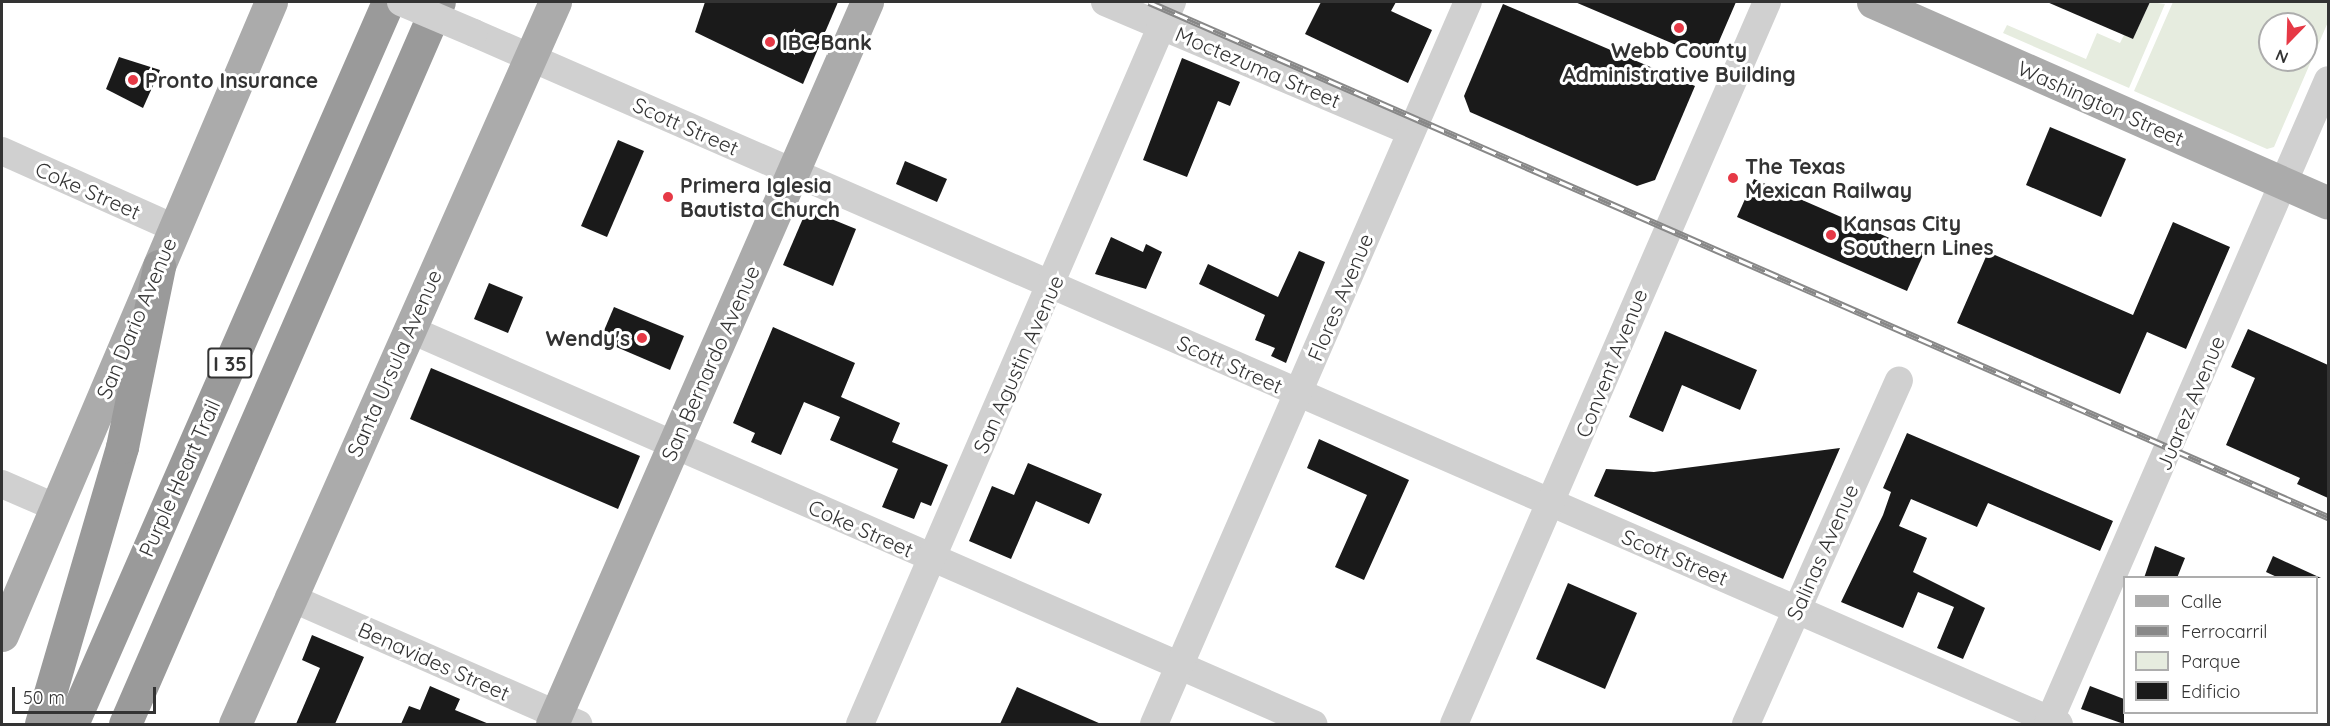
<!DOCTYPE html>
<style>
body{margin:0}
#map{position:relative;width:2330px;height:726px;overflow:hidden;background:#fff;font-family:Quicksand,sans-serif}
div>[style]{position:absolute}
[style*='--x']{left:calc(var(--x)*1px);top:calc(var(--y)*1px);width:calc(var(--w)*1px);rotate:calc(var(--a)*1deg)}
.green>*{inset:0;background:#e6ecdf}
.building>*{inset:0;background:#1a1a1a}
.minor>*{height:28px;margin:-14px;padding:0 14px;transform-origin:14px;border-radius:14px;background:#d0d0d0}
.major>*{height:33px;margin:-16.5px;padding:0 16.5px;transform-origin:16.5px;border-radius:16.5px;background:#ababab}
.highway>*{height:33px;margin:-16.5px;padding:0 16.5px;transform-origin:16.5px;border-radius:16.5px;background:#9a9a9a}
.rail>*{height:7px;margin-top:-3.5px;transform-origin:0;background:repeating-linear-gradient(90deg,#fff 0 14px,#888 0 28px);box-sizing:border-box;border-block:2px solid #888}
.minor-bridge>*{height:28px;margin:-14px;padding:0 14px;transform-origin:14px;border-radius:14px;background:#d0d0d0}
.dots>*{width:16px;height:16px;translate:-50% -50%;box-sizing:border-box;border:3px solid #fff;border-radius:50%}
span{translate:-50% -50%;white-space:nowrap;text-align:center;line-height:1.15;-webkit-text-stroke:6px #fff;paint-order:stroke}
.shield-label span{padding:2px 4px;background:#fff;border:2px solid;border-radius:4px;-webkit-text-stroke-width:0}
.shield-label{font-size:20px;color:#333;font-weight:700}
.poi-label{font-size:21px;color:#333;font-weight:700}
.left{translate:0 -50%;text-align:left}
.right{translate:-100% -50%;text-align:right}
.street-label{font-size:21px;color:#333}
.frame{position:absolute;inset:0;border:3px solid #333;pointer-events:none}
.legend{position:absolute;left:2123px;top:576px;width:195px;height:138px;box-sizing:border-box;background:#fff;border:2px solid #adadad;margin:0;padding:8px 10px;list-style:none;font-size:18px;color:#333}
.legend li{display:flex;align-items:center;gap:12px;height:30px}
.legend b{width:30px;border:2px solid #adadad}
.north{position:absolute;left:2258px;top:12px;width:60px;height:60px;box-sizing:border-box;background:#fff;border:2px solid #adadad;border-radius:50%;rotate:203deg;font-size:16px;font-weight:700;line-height:24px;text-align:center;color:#333}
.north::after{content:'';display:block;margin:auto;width:21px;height:27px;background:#e63946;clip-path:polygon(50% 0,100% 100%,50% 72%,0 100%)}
.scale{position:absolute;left:12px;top:687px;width:144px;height:27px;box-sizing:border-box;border:3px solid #333;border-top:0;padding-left:8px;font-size:18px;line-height:21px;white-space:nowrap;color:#333;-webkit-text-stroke:4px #fff;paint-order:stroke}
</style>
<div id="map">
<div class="green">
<i style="clip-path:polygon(2150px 2px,2165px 4px,2129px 88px,2003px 33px,2007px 25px,2086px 59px,2097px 33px,2120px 43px,2124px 35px,2133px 39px)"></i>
<i style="clip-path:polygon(evenodd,2173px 2px,2328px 2px,2328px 22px,2274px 147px,2267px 149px,2134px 91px,2173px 2px,2270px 24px,2306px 24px,2306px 60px,2270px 60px,2270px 24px)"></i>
</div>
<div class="building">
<i style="clip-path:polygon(705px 2px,838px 2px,803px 84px,695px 32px)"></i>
<i style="clip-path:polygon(1321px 2px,1396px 2px,1391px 11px,1432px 30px,1408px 83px,1305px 34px)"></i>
<i style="clip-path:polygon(1575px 2px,1736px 2px,1714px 53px,1705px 50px,1702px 56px)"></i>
<i style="clip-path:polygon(2047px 2px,2150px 2px,2133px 39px)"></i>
<i style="clip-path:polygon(1503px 4px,1695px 86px,1655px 180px,1637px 186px,1470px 112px,1464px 96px)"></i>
<i style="clip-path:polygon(119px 57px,160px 70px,143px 108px,106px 89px)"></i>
<i style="clip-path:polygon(1182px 58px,1240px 82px,1230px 106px,1218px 101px,1187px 177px,1143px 160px)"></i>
<i style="clip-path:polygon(2050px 127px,2126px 159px,2101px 217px,2026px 185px)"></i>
<i style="clip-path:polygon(618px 140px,644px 151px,607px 237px,581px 226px)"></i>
<i style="clip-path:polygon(905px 161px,947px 179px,937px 202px,896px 184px)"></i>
<i style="clip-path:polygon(1754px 179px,1924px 253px,1907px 291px,1737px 217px)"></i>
<i style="clip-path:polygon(807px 209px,856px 229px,833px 286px,783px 265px)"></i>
<i style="clip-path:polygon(2173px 222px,2230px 247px,2186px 349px,2147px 332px,2120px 394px,1957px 323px,1988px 252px,2133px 315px)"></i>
<i style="clip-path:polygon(1111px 237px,1143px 252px,1146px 244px,1162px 252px,1146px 289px,1095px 274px)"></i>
<i style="clip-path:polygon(1299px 251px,1325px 262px,1286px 363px,1271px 356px,1275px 348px,1255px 340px,1265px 315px,1199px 284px,1208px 264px,1278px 297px)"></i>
<i style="clip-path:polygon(489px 283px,523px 297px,508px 333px,474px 319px)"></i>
<i style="clip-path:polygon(614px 307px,684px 336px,670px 370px,600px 340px)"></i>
<i style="clip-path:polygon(773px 327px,855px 363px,841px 397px,900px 423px,892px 442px,948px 465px,931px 506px,921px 502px,914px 519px,882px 507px,898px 469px,830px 440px,840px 417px,804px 402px,781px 455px,751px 442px,755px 433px,733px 423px)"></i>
<i style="clip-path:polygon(2248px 329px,2328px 365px,2328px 498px,2297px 484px,2300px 478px,2226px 445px,2255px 378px,2231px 367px)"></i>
<i style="clip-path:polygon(1665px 331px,1757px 370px,1740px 410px,1682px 385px,1663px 432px,1629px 417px)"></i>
<i style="clip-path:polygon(431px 368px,640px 456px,618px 509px,410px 419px)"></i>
<i style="clip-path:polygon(1907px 433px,2113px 521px,2100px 551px,1988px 503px,1977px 527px,1911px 499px,1899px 526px,1927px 538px,1913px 572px,1985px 608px,1963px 659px,1937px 648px,1954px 607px,1918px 592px,1903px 628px,1841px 602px,1883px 515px,1891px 492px,1883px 488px)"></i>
<i style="clip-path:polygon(1319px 439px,1409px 480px,1364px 580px,1335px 567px,1367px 495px,1307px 468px)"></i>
<i style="clip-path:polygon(1840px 448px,1783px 579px,1594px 496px,1606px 469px,1654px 472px)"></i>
<i style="clip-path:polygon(1028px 463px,1102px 494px,1089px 524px,1036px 501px,1011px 559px,969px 541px,992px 486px,1014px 495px)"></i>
<i style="clip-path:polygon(2155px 546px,2185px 558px,2177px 578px,2144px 578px)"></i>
<i style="clip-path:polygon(2273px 556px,2321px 578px,2279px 578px,2266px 572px)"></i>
<i style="clip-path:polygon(1568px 583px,1637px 613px,1605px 689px,1536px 659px)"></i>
<i style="clip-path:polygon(312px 635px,364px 657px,335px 724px,296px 724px,320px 668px,302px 660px)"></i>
<i style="clip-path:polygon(430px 686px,460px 699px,455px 710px,489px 724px,401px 724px,409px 706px,420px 710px)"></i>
<i style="clip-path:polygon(2090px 686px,2124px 699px,2124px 724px,2081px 709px)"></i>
<i style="clip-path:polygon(1017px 687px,1101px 724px,1000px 724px)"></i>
</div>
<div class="minor">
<i style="--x:1105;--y:2;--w:332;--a:23"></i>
<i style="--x:474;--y:33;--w:1729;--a:23.56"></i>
<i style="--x:2;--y:151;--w:188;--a:24.1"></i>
<i style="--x:409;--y:329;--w:987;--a:23.6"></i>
<i style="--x:2;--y:484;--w:60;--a:23.6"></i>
<i style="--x:289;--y:597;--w:316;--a:23.7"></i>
<i style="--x:860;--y:724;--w:787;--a:-66.63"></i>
<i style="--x:1154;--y:724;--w:787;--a:-66.5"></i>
<i style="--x:1454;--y:724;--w:787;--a:-66.56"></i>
<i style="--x:1746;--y:724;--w:376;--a:-66"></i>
<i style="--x:2048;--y:724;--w:702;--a:-66.5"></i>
</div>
<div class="major">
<i style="--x:1873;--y:2;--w:497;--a:23.8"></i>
<i style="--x:2;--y:635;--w:688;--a:-66.98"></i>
<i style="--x:235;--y:724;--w:790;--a:-66.1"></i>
<i style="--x:552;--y:724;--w:788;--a:-66.43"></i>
</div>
<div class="highway">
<i style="--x:41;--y:724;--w:289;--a:-73.7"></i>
<i style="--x:122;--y:447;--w:185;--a:-78.4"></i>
<i style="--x:72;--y:724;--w:788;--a:-66.36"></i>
<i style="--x:125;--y:724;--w:787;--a:-66.5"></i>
</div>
<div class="rail">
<i style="--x:1149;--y:2;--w:1287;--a:23.6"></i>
</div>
<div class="minor-bridge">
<i style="--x:401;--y:2;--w:79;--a:23"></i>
</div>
<div class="dots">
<i style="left:1679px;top:28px;background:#e63946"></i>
<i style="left:770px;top:42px;background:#e63946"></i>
<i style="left:133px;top:80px;background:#e63946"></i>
<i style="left:1733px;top:178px;background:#e63946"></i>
<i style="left:668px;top:197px;background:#e63946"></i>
<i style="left:1831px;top:235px;background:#e63946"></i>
<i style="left:642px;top:338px;background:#e63946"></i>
</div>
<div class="shield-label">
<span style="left:230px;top:363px">I 35</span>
</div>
<div class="poi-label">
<span class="left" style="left:782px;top:42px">IBC Bank</span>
<span style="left:1679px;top:62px">Webb County<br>Administrative Building</span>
<span class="left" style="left:145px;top:80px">Pronto Insurance</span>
<span class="left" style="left:1745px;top:178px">The Texas<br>Mexican Railway</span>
<span class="left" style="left:680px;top:197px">Primera Iglesia<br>Bautista Church</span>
<span class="left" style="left:1843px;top:235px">Kansas City<br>Southern Lines</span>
<span class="right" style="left:630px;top:338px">Wendy's</span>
</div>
<div class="street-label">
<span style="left:1258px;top:67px;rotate:23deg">Moctezuma Street</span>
<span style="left:2101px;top:103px;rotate:24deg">Washington Street</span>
<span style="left:686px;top:126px;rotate:24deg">Scott Street</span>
<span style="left:88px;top:190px;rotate:24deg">Coke Street</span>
<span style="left:1340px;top:297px;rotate:-67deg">Flores Avenue</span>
<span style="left:136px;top:318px;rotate:-67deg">San Dario Avenue</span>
<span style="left:394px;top:363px;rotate:-66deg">Santa Ursula Avenue</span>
<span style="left:710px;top:363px;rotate:-66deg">San Bernardo Avenue</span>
<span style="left:1611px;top:363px;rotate:-68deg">Convent Avenue</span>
<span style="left:1018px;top:364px;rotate:-66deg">San Agustin Avenue</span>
<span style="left:1230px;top:364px;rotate:24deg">Scott Street</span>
<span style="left:2190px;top:403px;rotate:-67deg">Juarez Avenue</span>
<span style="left:179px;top:478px;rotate:-66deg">Purple Heart Trail</span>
<span style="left:861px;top:528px;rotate:24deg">Coke Street</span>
<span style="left:1822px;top:552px;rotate:-66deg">Salinas Avenue</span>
<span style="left:1675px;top:557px;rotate:23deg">Scott Street</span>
<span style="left:434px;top:661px;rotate:24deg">Benavides Street</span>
</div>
<div class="frame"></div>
<ul class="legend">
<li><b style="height:8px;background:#ababab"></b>Calle</li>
<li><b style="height:8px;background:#888"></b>Ferrocarril</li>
<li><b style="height:16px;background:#e6ecdf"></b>Parque</li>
<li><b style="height:16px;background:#1a1a1a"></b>Edificio</li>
</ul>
<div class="north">N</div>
<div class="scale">50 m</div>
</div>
